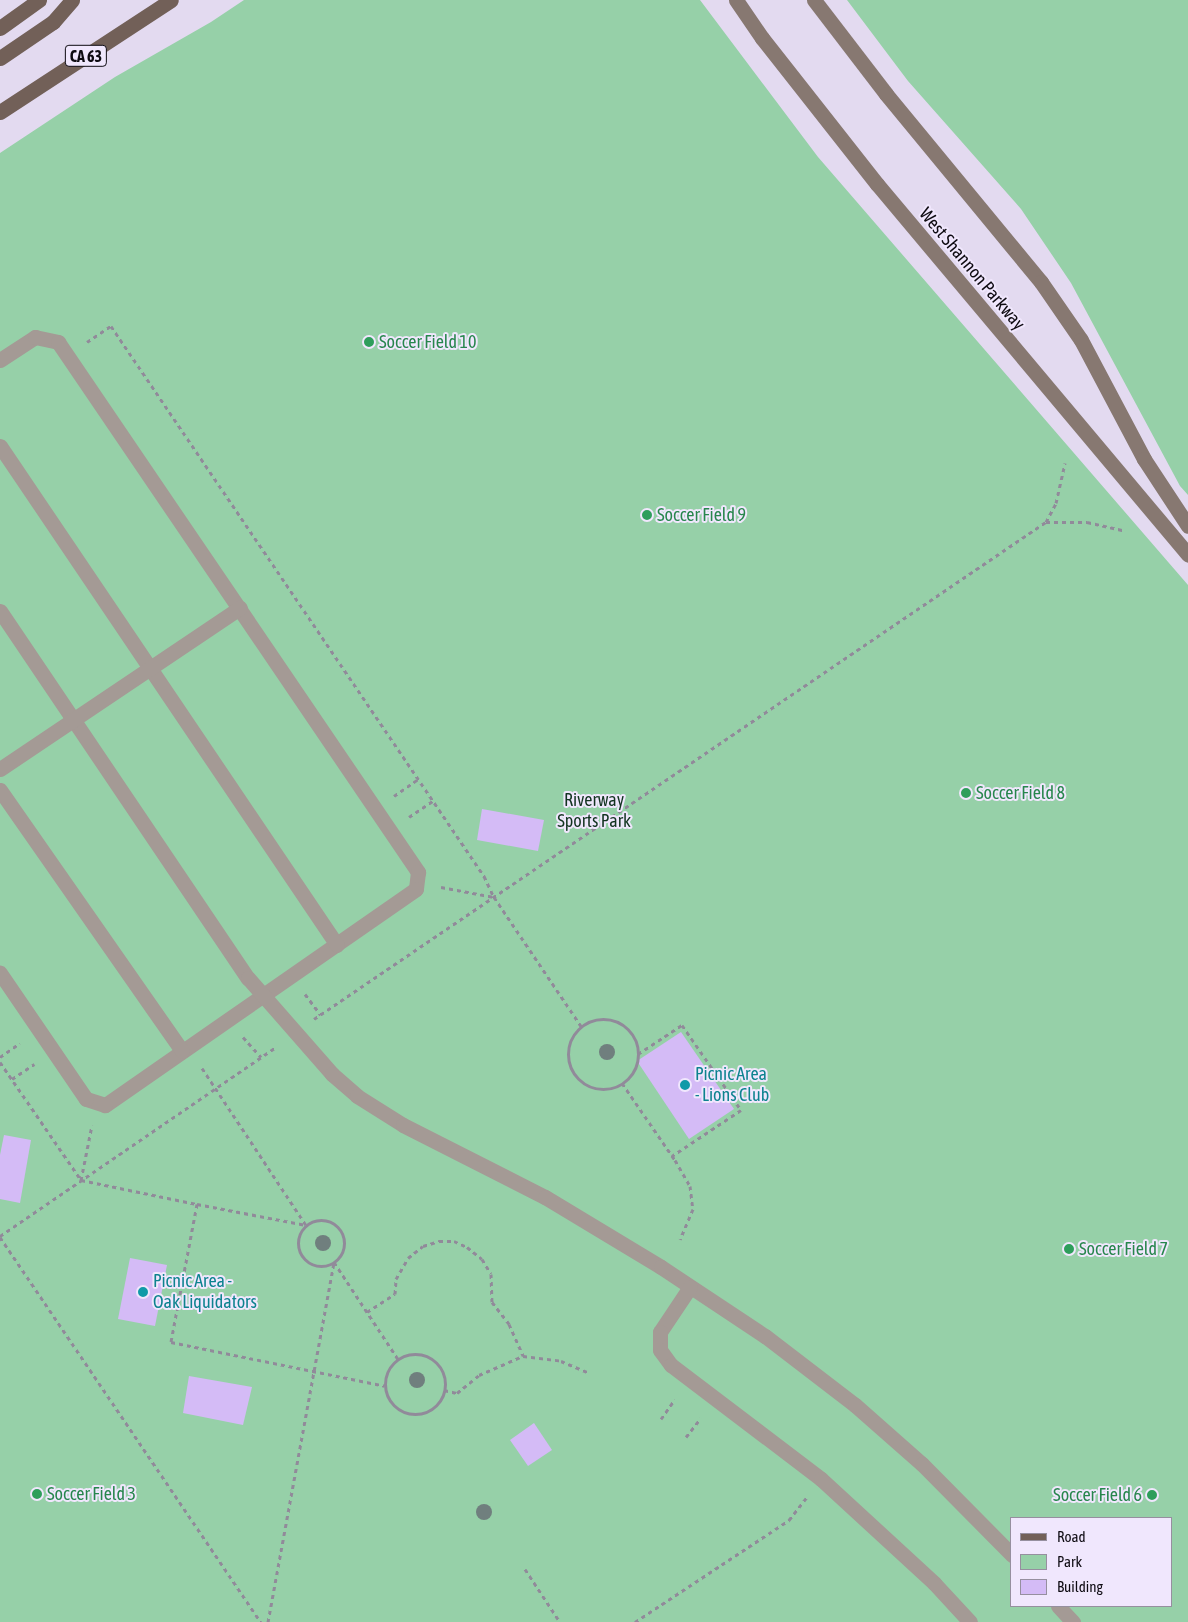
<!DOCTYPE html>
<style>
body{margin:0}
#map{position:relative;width:1188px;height:1622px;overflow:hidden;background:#e3daf0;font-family:"Asap Condensed",sans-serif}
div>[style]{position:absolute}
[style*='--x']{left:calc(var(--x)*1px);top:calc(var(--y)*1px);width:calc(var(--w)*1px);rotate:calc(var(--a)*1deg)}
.green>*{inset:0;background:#96d0a8}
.building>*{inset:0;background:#d4bbf6}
.path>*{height:3px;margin-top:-1.5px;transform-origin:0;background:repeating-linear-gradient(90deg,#918a9a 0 4px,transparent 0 8px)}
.path>.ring{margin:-1.5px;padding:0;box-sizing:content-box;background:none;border:3px solid #918a9a;border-radius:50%}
.lane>*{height:15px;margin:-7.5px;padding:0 7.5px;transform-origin:7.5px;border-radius:7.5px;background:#a49a95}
.secondary>*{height:15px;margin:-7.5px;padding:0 7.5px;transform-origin:7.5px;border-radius:7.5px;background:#877871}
.primary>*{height:15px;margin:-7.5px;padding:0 7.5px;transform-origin:7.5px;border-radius:7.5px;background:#726058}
.trees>*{width:16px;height:16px;margin:-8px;border-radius:50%;background:#707f7e}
.dots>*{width:14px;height:14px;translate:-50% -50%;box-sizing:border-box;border:2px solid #f0e7fd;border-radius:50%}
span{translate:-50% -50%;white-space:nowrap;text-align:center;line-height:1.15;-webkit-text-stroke:4px #f0e7fd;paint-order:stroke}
.shield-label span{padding:1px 4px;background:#f0e7fd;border:1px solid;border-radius:4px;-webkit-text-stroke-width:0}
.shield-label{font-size:16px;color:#0e0b12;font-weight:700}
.street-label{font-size:18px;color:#0e0b12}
.leisure-label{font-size:18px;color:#27864d}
.left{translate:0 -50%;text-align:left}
.right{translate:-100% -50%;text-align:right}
.park-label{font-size:18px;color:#123420}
.culture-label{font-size:18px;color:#0d838f}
.legend{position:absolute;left:1010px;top:1517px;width:162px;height:90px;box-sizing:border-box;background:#f0e7fd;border:1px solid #968f9f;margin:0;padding:6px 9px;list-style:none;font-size:15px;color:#0e0b12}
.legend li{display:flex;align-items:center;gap:10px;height:25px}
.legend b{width:25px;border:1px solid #968f9f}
</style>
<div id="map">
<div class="green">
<i style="clip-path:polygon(evenodd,244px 0,700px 0,818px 157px,1188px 585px,1188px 1622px,0 1622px,0 153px,115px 77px,211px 22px,244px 0,1012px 1518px,1172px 1518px,1172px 1606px,1012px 1606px,1012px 1518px)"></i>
<i style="clip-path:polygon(847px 0,1188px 0,1188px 495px,1180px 486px,1071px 283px,1021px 209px,908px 81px)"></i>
</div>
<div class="building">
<i style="clip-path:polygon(482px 809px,544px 820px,538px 851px,477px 840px)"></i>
<i style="clip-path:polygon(681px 1032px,734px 1109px,689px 1139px,637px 1061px)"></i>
<i style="clip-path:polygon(4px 1135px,31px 1140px,20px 1203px,0 1199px,0 1155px)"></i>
<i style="clip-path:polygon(130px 1258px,167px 1265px,155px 1326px,118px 1319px)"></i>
<i style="clip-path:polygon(189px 1376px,252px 1387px,243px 1425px,183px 1413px)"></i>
<i style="clip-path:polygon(534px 1423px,552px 1450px,528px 1466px,510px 1440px)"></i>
</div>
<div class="path">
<i style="--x:87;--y:342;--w:29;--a:-34"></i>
<i style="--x:111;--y:326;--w:665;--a:55.86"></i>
<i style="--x:484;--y:876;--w:23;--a:65"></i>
<i style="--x:494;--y:897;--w:156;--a:56"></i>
<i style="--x:1046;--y:522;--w:41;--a:0"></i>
<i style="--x:1087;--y:522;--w:37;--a:13"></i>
<i style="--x:394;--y:796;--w:29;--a:-35"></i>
<i style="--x:409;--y:817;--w:29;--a:-34"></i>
<i style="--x:441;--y:887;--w:54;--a:10.7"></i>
<i style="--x:305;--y:994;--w:26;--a:53"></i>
<i class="ring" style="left:568px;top:1019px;width:67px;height:67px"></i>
<i style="--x:314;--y:1019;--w:885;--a:-34.18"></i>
<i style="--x:1046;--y:522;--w:21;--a:-62"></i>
<i style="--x:1056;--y:503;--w:41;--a:-77.3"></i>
<i style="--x:243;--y:1037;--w:27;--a:48"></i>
<i style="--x:638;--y:1054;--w:53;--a:-33.4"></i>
<i style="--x:682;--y:1025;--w:103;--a:55.2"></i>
<i style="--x:741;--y:1110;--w:83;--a:146.3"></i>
<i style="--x:0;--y:1057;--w:24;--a:-35"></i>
<i style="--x:0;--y:1062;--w:143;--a:55.5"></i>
<i style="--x:81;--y:1180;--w:118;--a:11.7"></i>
<i style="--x:197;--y:1204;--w:140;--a:100.7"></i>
<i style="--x:171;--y:1342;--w:218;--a:11.6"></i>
<i style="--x:202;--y:1068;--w:188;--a:56.5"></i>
<i style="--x:12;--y:1079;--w:27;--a:-34"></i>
<i style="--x:622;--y:1083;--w:93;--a:55.5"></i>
<i style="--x:675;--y:1160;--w:30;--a:60"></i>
<i style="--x:690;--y:1186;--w:23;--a:83"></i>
<i style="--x:693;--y:1209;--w:33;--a:113"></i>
<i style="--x:81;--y:1180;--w:56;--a:-78.7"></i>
<i style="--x:197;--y:1204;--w:111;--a:10.9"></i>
<i class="ring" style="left:298px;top:1220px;width:43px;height:43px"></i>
<i style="--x:0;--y:1236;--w:335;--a:-34.4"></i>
<i style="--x:0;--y:1237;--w:465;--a:55.9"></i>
<i style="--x:334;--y:1262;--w:116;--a:56.6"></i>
<i style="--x:367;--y:1312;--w:33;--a:-33"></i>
<i style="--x:395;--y:1294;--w:15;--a:-86"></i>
<i style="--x:396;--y:1279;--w:24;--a:-60"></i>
<i style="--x:408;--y:1258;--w:19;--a:-39"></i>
<i style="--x:423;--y:1246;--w:17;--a:-17"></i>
<i style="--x:439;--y:1241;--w:15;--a:0"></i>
<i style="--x:454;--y:1241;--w:14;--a:25"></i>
<i style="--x:467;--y:1247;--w:19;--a:39"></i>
<i style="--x:482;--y:1259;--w:17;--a:59"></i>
<i style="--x:491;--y:1274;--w:28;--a:88"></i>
<i style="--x:492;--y:1302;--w:28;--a:52"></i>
<i style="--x:509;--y:1324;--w:35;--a:66"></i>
<i style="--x:523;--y:1356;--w:38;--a:7"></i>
<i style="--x:561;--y:1361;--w:30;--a:23"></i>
<i class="ring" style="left:385px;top:1354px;width:57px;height:57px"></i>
<i style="--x:444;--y:1390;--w:13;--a:13"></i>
<i style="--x:457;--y:1393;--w:28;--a:-39"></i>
<i style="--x:479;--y:1375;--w:48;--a:-23.4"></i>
<i style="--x:661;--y:1419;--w:24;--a:-55"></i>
<i style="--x:686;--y:1437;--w:24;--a:-52"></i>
<i style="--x:525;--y:1569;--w:64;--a:56.6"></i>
<i style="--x:268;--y:1622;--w:366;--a:-79.6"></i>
<i style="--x:635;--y:1622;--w:185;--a:-33.5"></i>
<i style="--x:789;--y:1520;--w:29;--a:-52"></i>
</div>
<div class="lane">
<i style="--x:0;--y:360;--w:42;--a:-33.3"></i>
<i style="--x:35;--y:337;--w:24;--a:12"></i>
<i style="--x:58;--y:342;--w:641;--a:55.81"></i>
<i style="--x:418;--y:872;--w:17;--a:97"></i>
<i style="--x:416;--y:889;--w:379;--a:145.2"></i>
<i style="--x:105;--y:1105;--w:20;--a:-162"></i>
<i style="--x:86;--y:1099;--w:153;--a:-124.3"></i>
<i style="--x:0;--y:446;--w:602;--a:55.97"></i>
<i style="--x:0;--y:611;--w:443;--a:56"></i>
<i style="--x:248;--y:978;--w:128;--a:48.8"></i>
<i style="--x:332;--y:1074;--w:33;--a:41"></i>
<i style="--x:357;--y:1096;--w:54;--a:32.2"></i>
<i style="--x:403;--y:1125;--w:159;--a:26.9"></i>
<i style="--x:545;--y:1197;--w:135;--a:31.1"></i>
<i style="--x:661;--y:1267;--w:125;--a:33.6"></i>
<i style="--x:765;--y:1336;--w:113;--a:37.5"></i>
<i style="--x:855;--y:1405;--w:89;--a:41.4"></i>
<i style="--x:922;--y:1464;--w:128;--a:45.3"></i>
<i style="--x:0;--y:769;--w:289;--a:-33.9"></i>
<i style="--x:0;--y:790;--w:318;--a:55.1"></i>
<i style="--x:690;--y:1287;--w:54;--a:123.7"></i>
<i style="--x:660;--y:1332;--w:18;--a:90"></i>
<i style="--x:660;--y:1350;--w:19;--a:54"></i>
<i style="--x:671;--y:1365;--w:188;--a:37.2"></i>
<i style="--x:821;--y:1479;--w:154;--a:42.6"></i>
<i style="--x:934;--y:1583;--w:53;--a:47.3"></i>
<i style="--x:1058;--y:1606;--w:22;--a:47"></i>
</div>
<div class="secondary">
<i style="--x:736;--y:0;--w:46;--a:55.6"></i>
<i style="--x:762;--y:38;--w:186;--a:51.8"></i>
<i style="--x:877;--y:184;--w:484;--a:50"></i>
<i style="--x:814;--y:0;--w:118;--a:52.5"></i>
<i style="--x:886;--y:94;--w:244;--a:50.5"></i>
<i style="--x:1041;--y:282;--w:70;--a:55.4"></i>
<i style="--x:1081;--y:340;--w:135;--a:62.1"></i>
<i style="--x:1144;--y:459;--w:80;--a:56.7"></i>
</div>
<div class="primary">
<i style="--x:0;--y:28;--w:48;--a:-35.7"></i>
<i style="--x:0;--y:58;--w:64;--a:-34.2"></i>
<i style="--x:53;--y:22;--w:29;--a:-49"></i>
<i style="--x:0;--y:112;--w:204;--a:-33.2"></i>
</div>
<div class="trees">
<i style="left:607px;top:1052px"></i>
<i style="left:323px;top:1243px"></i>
<i style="left:417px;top:1380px"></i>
<i style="left:484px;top:1512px"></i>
</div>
<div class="dots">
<i style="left:369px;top:342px;background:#2e9e5b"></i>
<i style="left:647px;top:515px;background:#2e9e5b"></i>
<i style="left:966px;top:793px;background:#2e9e5b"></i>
<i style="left:685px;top:1085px;background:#0f9aa8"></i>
<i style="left:1069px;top:1249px;background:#2e9e5b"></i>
<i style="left:143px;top:1292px;background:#0f9aa8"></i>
<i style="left:37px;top:1494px;background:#2e9e5b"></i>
<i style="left:1152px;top:1495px;background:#2e9e5b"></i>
</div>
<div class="shield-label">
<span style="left:86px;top:56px">CA 63</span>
</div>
<div class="street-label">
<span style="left:972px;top:269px;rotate:50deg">West Shannon Parkway</span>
</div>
<div class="leisure-label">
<span class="left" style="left:379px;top:342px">Soccer Field 10</span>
<span class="left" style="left:657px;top:515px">Soccer Field 9</span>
<span class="left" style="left:976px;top:793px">Soccer Field 8</span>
<span class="left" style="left:1079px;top:1249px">Soccer Field 7</span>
<span class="left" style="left:47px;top:1494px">Soccer Field 3</span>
<span class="right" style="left:1142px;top:1495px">Soccer Field 6</span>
</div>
<div class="park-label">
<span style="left:594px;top:811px">Riverway<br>Sports Park</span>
</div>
<div class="culture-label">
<span class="left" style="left:695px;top:1085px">Picnic Area<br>- Lions Club</span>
<span class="left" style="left:153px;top:1292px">Picnic Area -<br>Oak Liquidators</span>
</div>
<ul class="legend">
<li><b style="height:6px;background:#726058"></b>Road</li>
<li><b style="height:14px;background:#96d0a8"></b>Park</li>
<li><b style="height:14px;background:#d4bbf6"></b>Building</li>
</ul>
</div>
